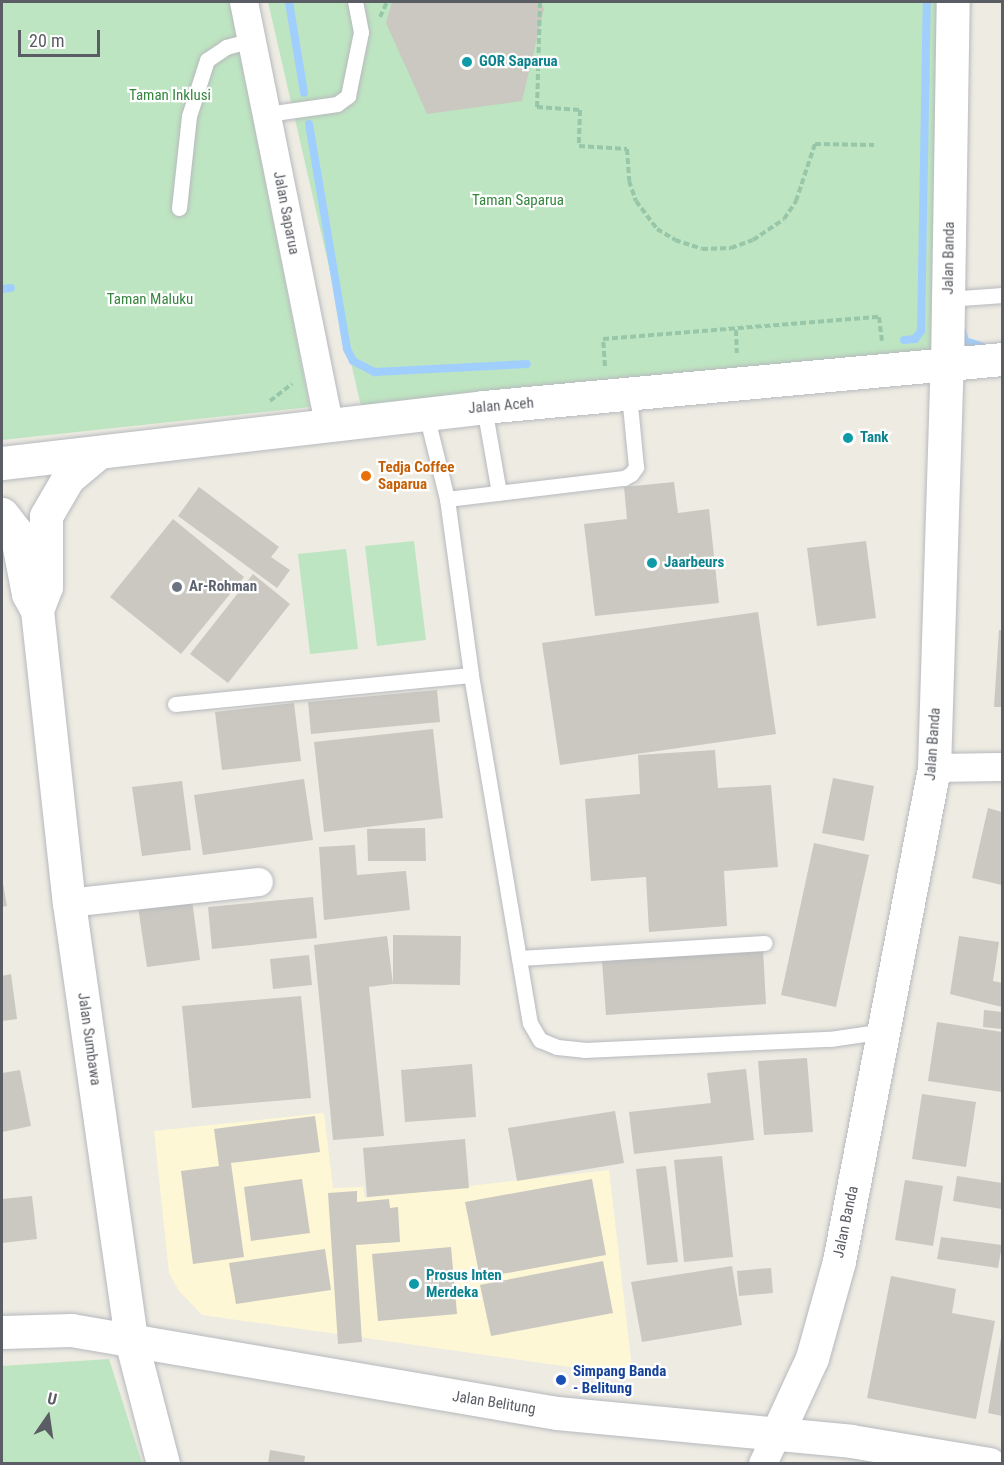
<!DOCTYPE html>
<style>
body{margin:0}
#map{position:relative;width:1004px;height:1465px;overflow:hidden;background:#edebe2;font-family:"Roboto Condensed",sans-serif}
div>[style]{position:absolute}
[style*='--x']{left:calc(var(--x)*1px);top:calc(var(--y)*1px);width:calc(var(--w)*1px);rotate:calc(var(--a)*1deg)}
.commercial>*{inset:0;background:#fdf7d6}
.green>*{inset:0;background:#bee5c1}
.stream>*{height:8px;margin:-4px;padding:0 4px;transform-origin:4px;border-radius:4px;background:#a0cffe}
.building>*{inset:0;background:#cac8c1}
.path>*{height:4px;margin-top:-2px;transform-origin:0;background:repeating-linear-gradient(90deg,#97c6a8 0 6px,transparent 0 9px)}
.roads{filter:drop-shadow(0 0 2px #b7b9be) drop-shadow(0 0 2px #b7b9be)}
.service>*{height:15px;margin:-7.5px;padding:0 7.5px;transform-origin:7.5px;border-radius:7.5px;background:#fff}
.minor>*{height:28px;margin:-14px;padding:0 14px;transform-origin:14px;border-radius:14px;background:#fff}
.tertiary>*{height:33px;margin:-16.5px;padding:0 16.5px;transform-origin:16.5px;border-radius:16.5px;background:#fff}
.secondary>*{height:33px;margin:-16.5px;padding:0 16.5px;transform-origin:16.5px;border-radius:16.5px;background:#fff}
.dots>*{width:16px;height:16px;translate:-50% -50%;box-sizing:border-box;border:3px solid #fff;border-radius:50%}
span{translate:-50% -50%;white-space:nowrap;text-align:center;line-height:1.15;-webkit-text-stroke:4.5px #fff;paint-order:stroke}
.culture-label{font-size:15px;color:#0d838f;font-weight:700}
.left{translate:0 -50%;text-align:left}
.park-label{font-size:15px;color:#36863f}
.street-label{font-size:15px;color:#5a5d63}
.food-label{font-size:15px;color:#c56008;font-weight:700}
.worship-label{font-size:15px;color:#5b616d;font-weight:700}
.transit-label{font-size:15px;color:#164399;font-weight:700}
.frame{position:absolute;inset:0;border:3px solid #5a5d63;pointer-events:none}
.north{position:absolute;left:18px;top:1387px;width:60px;height:60px;-webkit-text-stroke:4px #fff;paint-order:stroke;rotate:13deg;font-size:16px;font-weight:700;line-height:24px;text-align:center;color:#5a5d63}
.north::after{content:'';display:block;margin:auto;width:21px;height:27px;background:#5a5d63;clip-path:polygon(50% 0,100% 100%,50% 72%,0 100%)}
.scale{position:absolute;left:18px;top:30px;width:82px;height:27px;box-sizing:border-box;border:3px solid #5a5d63;border-top:0;padding-left:8px;font-size:18px;line-height:21px;white-space:nowrap;color:#5a5d63;-webkit-text-stroke:4px #fff;paint-order:stroke}
</style>
<div id="map">
<div class="commercial">
<i style="clip-path:polygon(324px 1113px,333px 1188px,363px 1187px,365px 1198px,609px 1170px,633px 1376px,202px 1315px,179px 1291px,169px 1273px,154px 1131px)"></i>
</div>
<div class="green">
<i style="clip-path:polygon(2px 2px,230px 2px,310px 407px,2px 440px)"></i>
<i style="clip-path:polygon(268px 2px,940px 2px,934px 352px,364px 419px)"></i>
<i style="clip-path:polygon(414px 541px,426px 640px,377px 646px,365px 546px)"></i>
<i style="clip-path:polygon(346px 549px,358px 649px,310px 654px,298px 554px)"></i>
<i style="clip-path:polygon(109px 1359px,142px 1463px,2px 1463px,2px 1366px)"></i>
</div>
<div class="stream">
<i style="--x:289;--y:2;--w:92;--a:80.6"></i>
<i style="--x:309;--y:124;--w:228;--a:80.4"></i>
<i style="--x:347;--y:349;--w:13;--a:63"></i>
<i style="--x:353;--y:361;--w:25;--a:27"></i>
<i style="--x:375;--y:372;--w:152;--a:-3"></i>
<i style="--x:2;--y:289;--w:9;--a:-6"></i>
<i style="--x:962;--y:331;--w:10;--a:73"></i>
<i style="--x:965;--y:341;--w:17;--a:17"></i>
<i style="--x:904;--y:340;--w:11;--a:-5"></i>
<i style="--x:915;--y:339;--w:10;--a:-53"></i>
<i style="--x:921;--y:331;--w:329;--a:-89"></i>
</div>
<div class="building">
<i style="clip-path:polygon(392px 2px,541px 2px,544px 9px,522px 101px,427px 114px,386px 23px)"></i>
<i style="clip-path:polygon(674px 482px,678px 513px,709px 509px,719px 603px,595px 616px,584px 524px,627px 519px,624px 487px)"></i>
<i style="clip-path:polygon(199px 487px,279px 547px,271px 557px,290px 570px,277px 588px,178px 516px)"></i>
<i style="clip-path:polygon(173px 519px,244px 577px,181px 654px,110px 597px)"></i>
<i style="clip-path:polygon(866px 541px,876px 618px,817px 626px,807px 548px)"></i>
<i style="clip-path:polygon(253px 574px,290px 604px,228px 683px,190px 654px)"></i>
<i style="clip-path:polygon(758px 612px,776px 734px,560px 765px,542px 643px)"></i>
<i style="clip-path:polygon(999px 630px,1002px 630px,1002px 707px,994px 707px)"></i>
<i style="clip-path:polygon(437px 690px,440px 722px,311px 734px,308px 702px)"></i>
<i style="clip-path:polygon(294px 703px,301px 761px,222px 770px,215px 712px)"></i>
<i style="clip-path:polygon(433px 729px,443px 818px,324px 832px,314px 742px)"></i>
<i style="clip-path:polygon(715px 750px,718px 788px,771px 785px,778px 867px,724px 871px,727px 926px,649px 932px,646px 877px,591px 881px,585px 799px,640px 794px,638px 755px)"></i>
<i style="clip-path:polygon(833px 778px,874px 786px,864px 841px,822px 833px)"></i>
<i style="clip-path:polygon(304px 779px,313px 840px,203px 855px,194px 795px)"></i>
<i style="clip-path:polygon(182px 781px,191px 850px,142px 856px,132px 787px)"></i>
<i style="clip-path:polygon(988px 808px,1002px 812px,1002px 885px,972px 878px)"></i>
<i style="clip-path:polygon(425px 828px,426px 861px,368px 861px,367px 829px)"></i>
<i style="clip-path:polygon(814px 843px,869px 855px,836px 1007px,781px 995px)"></i>
<i style="clip-path:polygon(355px 845px,357px 875px,406px 871px,410px 910px,324px 920px,319px 847px)"></i>
<i style="clip-path:polygon(2px 878px,7px 906px,2px 907px)"></i>
<i style="clip-path:polygon(313px 897px,317px 938px,212px 949px,208px 907px)"></i>
<i style="clip-path:polygon(192px 900px,200px 960px,147px 967px,138px 907px)"></i>
<i style="clip-path:polygon(393px 935px,461px 936px,460px 985px,393px 984px)"></i>
<i style="clip-path:polygon(387px 936px,393px 984px,369px 987px,384px 1136px,333px 1140px,314px 945px)"></i>
<i style="clip-path:polygon(959px 936px,999px 942px,993px 981px,1002px 983px,1002px 1007px,950px 994px)"></i>
<i style="clip-path:polygon(763px 950px,766px 1004px,606px 1015px,602px 961px)"></i>
<i style="clip-path:polygon(309px 955px,312px 985px,273px 989px,270px 959px)"></i>
<i style="clip-path:polygon(11px 974px,17px 1019px,2px 1021px,2px 976px)"></i>
<i style="clip-path:polygon(301px 996px,311px 1098px,192px 1108px,182px 1006px)"></i>
<i style="clip-path:polygon(984px 1010px,1002px 1012px,1002px 1029px,983px 1027px)"></i>
<i style="clip-path:polygon(937px 1022px,1002px 1032px,1002px 1092px,928px 1081px)"></i>
<i style="clip-path:polygon(807px 1058px,813px 1132px,764px 1135px,758px 1061px)"></i>
<i style="clip-path:polygon(472px 1064px,476px 1117px,405px 1122px,401px 1070px)"></i>
<i style="clip-path:polygon(746px 1069px,754px 1140px,634px 1154px,629px 1112px,711px 1103px,707px 1073px)"></i>
<i style="clip-path:polygon(20px 1070px,31px 1126px,2px 1132px,2px 1073px)"></i>
<i style="clip-path:polygon(922px 1094px,976px 1102px,966px 1167px,912px 1159px)"></i>
<i style="clip-path:polygon(615px 1111px,624px 1163px,517px 1181px,508px 1128px)"></i>
<i style="clip-path:polygon(315px 1116px,320px 1152px,231px 1163px,244px 1257px,193px 1264px,181px 1171px,219px 1166px,214px 1129px)"></i>
<i style="clip-path:polygon(465px 1139px,469px 1188px,367px 1197px,363px 1148px)"></i>
<i style="clip-path:polygon(722px 1156px,733px 1257px,684px 1262px,674px 1160px)"></i>
<i style="clip-path:polygon(666px 1166px,678px 1262px,647px 1265px,636px 1169px)"></i>
<i style="clip-path:polygon(957px 1176px,1002px 1183px,1002px 1209px,953px 1201px)"></i>
<i style="clip-path:polygon(302px 1179px,310px 1233px,251px 1241px,244px 1187px)"></i>
<i style="clip-path:polygon(592px 1179px,606px 1255px,480px 1278px,465px 1202px)"></i>
<i style="clip-path:polygon(905px 1180px,943px 1186px,933px 1246px,895px 1240px)"></i>
<i style="clip-path:polygon(357px 1191px,357px 1202px,389px 1199px,390px 1208px,398px 1207px,400px 1242px,356px 1245px,362px 1342px,338px 1344px,328px 1193px)"></i>
<i style="clip-path:polygon(32px 1196px,37px 1239px,2px 1243px,2px 1199px)"></i>
<i style="clip-path:polygon(941px 1237px,1002px 1245px,998px 1268px,937px 1259px)"></i>
<i style="clip-path:polygon(451px 1247px,457px 1314px,378px 1321px,372px 1254px)"></i>
<i style="clip-path:polygon(325px 1249px,331px 1290px,236px 1304px,229px 1263px)"></i>
<i style="clip-path:polygon(603px 1261px,613px 1313px,491px 1336px,480px 1285px)"></i>
<i style="clip-path:polygon(732px 1266px,742px 1325px,642px 1342px,631px 1282px)"></i>
<i style="clip-path:polygon(771px 1268px,773px 1293px,739px 1296px,737px 1271px)"></i>
<i style="clip-path:polygon(891px 1276px,956px 1289px,952px 1313px,995px 1321px,976px 1419px,867px 1398px)"></i>
<i style="clip-path:polygon(1001px 1338px,1002px 1338px,1002px 1416px,988px 1413px)"></i>
<i style="clip-path:polygon(270px 1450px,305px 1456px,304px 1464px,268px 1464px)"></i>
</div>
<div class="path">
<i style="--x:540;--y:2;--w:105;--a:91.6"></i>
<i style="--x:537;--y:107;--w:43;--a:4"></i>
<i style="--x:580;--y:110;--w:36;--a:92"></i>
<i style="--x:579;--y:146;--w:48;--a:3.6"></i>
<i style="--x:627;--y:149;--w:32;--a:86"></i>
<i style="--x:629;--y:181;--w:21;--a:71"></i>
<i style="--x:636;--y:201;--w:35;--a:53"></i>
<i style="--x:657;--y:229;--w:21;--a:31"></i>
<i style="--x:675;--y:240;--w:28;--a:18"></i>
<i style="--x:702;--y:249;--w:29;--a:-2"></i>
<i style="--x:731;--y:248;--w:23;--a:-20"></i>
<i style="--x:753;--y:240;--w:37;--a:-34"></i>
<i style="--x:784;--y:219;--w:22;--a:-56"></i>
<i style="--x:796;--y:201;--w:60;--a:-71.6"></i>
<i style="--x:815;--y:144;--w:59;--a:1"></i>
<i style="--x:380;--y:17;--w:17;--a:-65"></i>
<i style="--x:736;--y:330;--w:23;--a:88"></i>
<i style="--x:605;--y:366;--w:27;--a:-94"></i>
<i style="--x:603;--y:339;--w:277;--a:-4.6"></i>
<i style="--x:879;--y:317;--w:24;--a:83"></i>
<i style="--x:270;--y:401;--w:28;--a:-38"></i>
</div>
<div class="roads">
<div class="service">
<i style="--x:267;--y:114;--w:71;--a:-8.1"></i>
<i style="--x:337;--y:104;--w:14;--a:-36"></i>
<i style="--x:348;--y:96;--w:65;--a:-78.5"></i>
<i style="--x:361;--y:32;--w:31;--a:-101"></i>
<i style="--x:179;--y:208;--w:93;--a:-83.8"></i>
<i style="--x:189;--y:116;--w:59;--a:-72.2"></i>
<i style="--x:207;--y:60;--w:23;--a:-34"></i>
<i style="--x:226;--y:47;--w:27;--a:-15"></i>
<i style="--x:948;--y:299;--w:54;--a:-4.2"></i>
<i style="--x:484;--y:407;--w:87;--a:80.1"></i>
<i style="--x:426;--y:414;--w:88;--a:76.1"></i>
<i style="--x:447;--y:499;--w:178;--a:82.2"></i>
<i style="--x:471;--y:675;--w:353;--a:80.4"></i>
<i style="--x:530;--y:1023;--w:20;--a:60"></i>
<i style="--x:540;--y:1040;--w:18;--a:22"></i>
<i style="--x:557;--y:1047;--w:27;--a:6"></i>
<i style="--x:584;--y:1050;--w:246;--a:-2.6"></i>
<i style="--x:830;--y:1039;--w:55;--a:-8.4"></i>
<i style="--x:447;--y:499;--w:178;--a:-6.8"></i>
<i style="--x:624;--y:478;--w:8;--a:-30"></i>
<i style="--x:631;--y:474;--w:9;--a:-54"></i>
<i style="--x:636;--y:467;--w:73;--a:-95.5"></i>
<i style="--x:175;--y:704;--w:297;--a:-5.6"></i>
<i style="--x:519;--y:958;--w:246;--a:-3.5"></i>
</div>
<div class="minor">
<i style="--x:244;--y:2;--w:430;--a:78.6"></i>
<i style="--x:934;--y:768;--w:68;--a:-0.8"></i>
<i style="--x:69;--y:903;--w:191;--a:-6.3"></i>
<i style="--x:763;--y:1464;--w:31;--a:-65"></i>
</div>
<div class="tertiary">
<i style="--x:2;--y:514;--w:23;--a:52"></i>
<i style="--x:16;--y:532;--w:63;--a:79"></i>
<i style="--x:28;--y:594;--w:18;--a:61"></i>
<i style="--x:37;--y:610;--w:295;--a:83.8"></i>
<i style="--x:69;--y:903;--w:441;--a:81.9"></i>
<i style="--x:131;--y:1340;--w:128;--a:75.5"></i>
<i style="--x:37;--y:610;--w:25;--a:-69"></i>
<i style="--x:46;--y:587;--w:71;--a:-90"></i>
<i style="--x:46;--y:516;--w:44;--a:-59.9"></i>
<i style="--x:68;--y:478;--w:40;--a:-40"></i>
<i style="--x:2;--y:1332;--w:69;--a:-1.7"></i>
<i style="--x:71;--y:1330;--w:493;--a:9.7"></i>
<i style="--x:557;--y:1413;--w:295;--a:5.4"></i>
<i style="--x:851;--y:1441;--w:140;--a:9.5"></i>
<i style="--x:776;--y:1436;--w:86;--a:-65.2"></i>
<i style="--x:812;--y:1358;--w:101;--a:-74.4"></i>
<i style="--x:839;--y:1261;--w:502;--a:-79.09"></i>
<i style="--x:934;--y:768;--w:403;--a:-88.2"></i>
<i style="--x:947;--y:365;--w:363;--a:-89.1"></i>
</div>
<div class="secondary">
<i style="--x:2;--y:463;--w:485;--a:-6.6"></i>
<i style="--x:484;--y:407;--w:520;--a:-5.29"></i>
</div>
</div>
<div class="dots">
<i style="left:467px;top:62px;background:#0f9aa8"></i>
<i style="left:848px;top:438px;background:#0f9aa8"></i>
<i style="left:366px;top:476px;background:#e8710a"></i>
<i style="left:652px;top:563px;background:#0f9aa8"></i>
<i style="left:177px;top:587px;background:#6b7280"></i>
<i style="left:414px;top:1284px;background:#0f9aa8"></i>
<i style="left:561px;top:1380px;background:#1a4fb4"></i>
</div>
<div class="culture-label">
<span class="left" style="left:479px;top:62px">GOR Saparua</span>
<span class="left" style="left:860px;top:438px">Tank</span>
<span class="left" style="left:664px;top:563px">Jaarbeurs</span>
<span class="left" style="left:426px;top:1284px">Prosus Inten<br>Merdeka</span>
</div>
<div class="park-label">
<span style="left:170px;top:96px">Taman Inklusi</span>
<span style="left:518px;top:201px">Taman Saparua</span>
<span style="left:150px;top:300px">Taman Maluku</span>
</div>
<div class="street-label">
<span style="left:286px;top:213px;rotate:79deg">Jalan Saparua</span>
<span style="left:949px;top:258px;rotate:-89deg">Jalan Banda</span>
<span style="left:501px;top:406px;rotate:-5deg">Jalan Aceh</span>
<span style="left:933px;top:744px;rotate:-86deg">Jalan Banda</span>
<span style="left:89px;top:1039px;rotate:82deg">Jalan Sumbawa</span>
<span style="left:846px;top:1222px;rotate:-78deg">Jalan Banda</span>
<span style="left:494px;top:1403px;rotate:9deg">Jalan Belitung</span>
</div>
<div class="food-label">
<span class="left" style="left:378px;top:476px">Tedja Coffee<br>Saparua</span>
</div>
<div class="worship-label">
<span class="left" style="left:189px;top:587px">Ar-Rohman</span>
</div>
<div class="transit-label">
<span class="left" style="left:573px;top:1380px">Simpang Banda<br>- Belitung</span>
</div>
<div class="frame"></div>
<div class="north">U</div>
<div class="scale">20 m</div>
</div>
